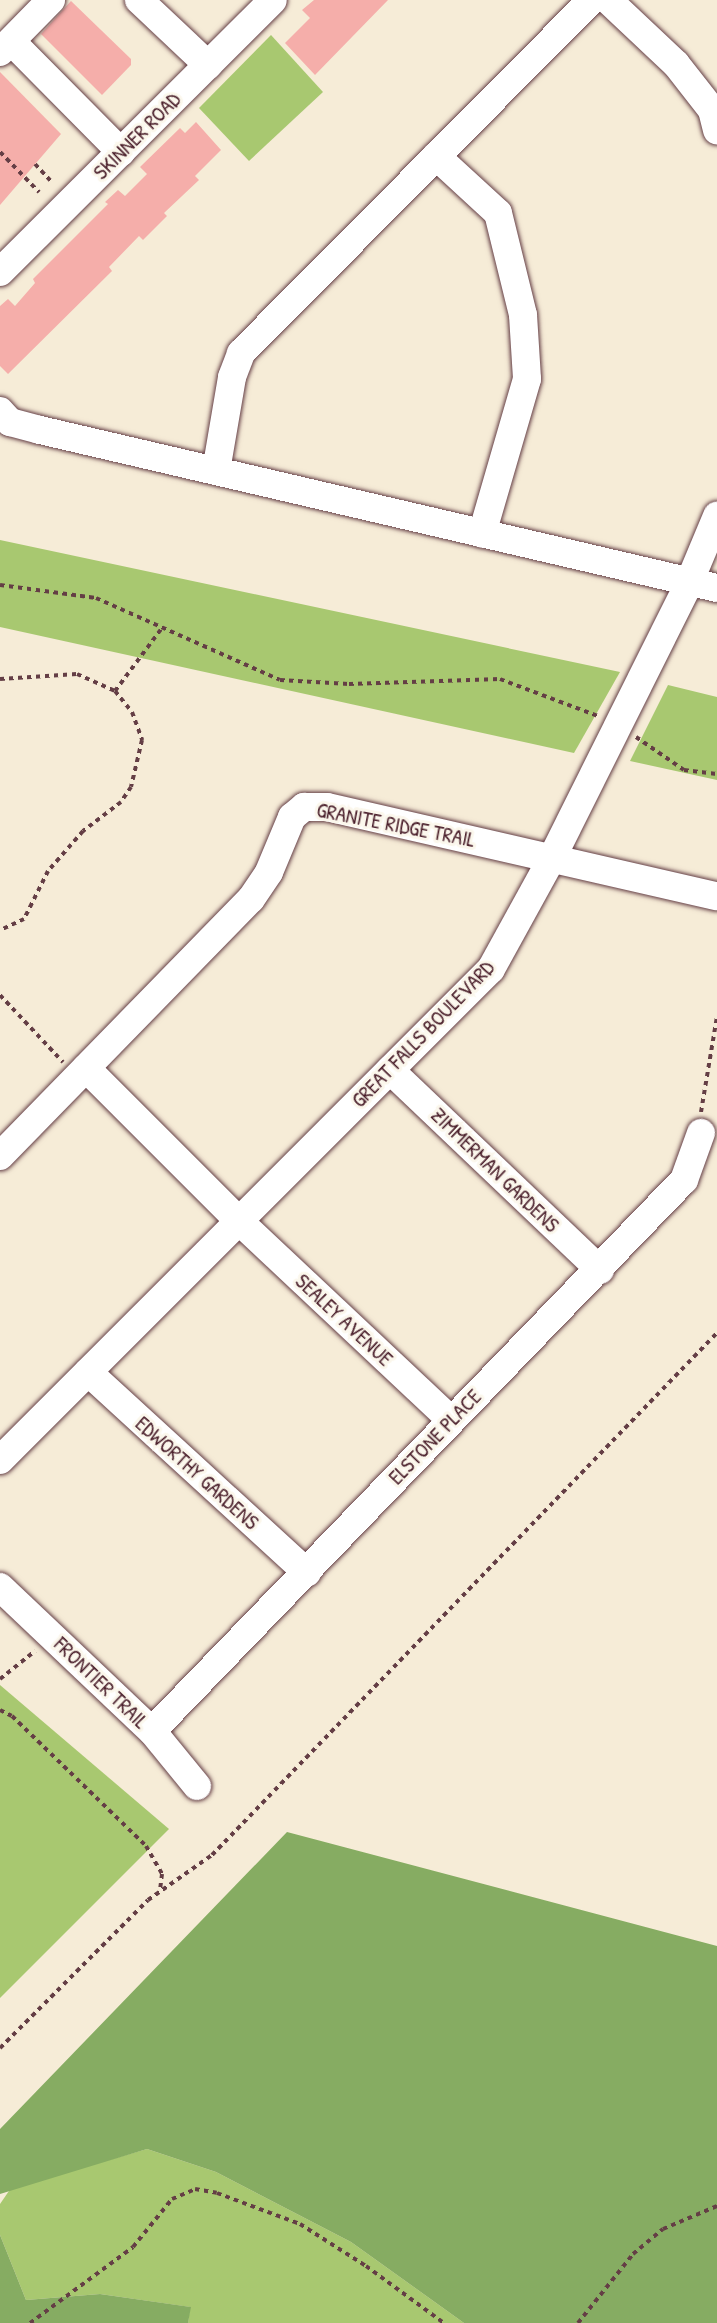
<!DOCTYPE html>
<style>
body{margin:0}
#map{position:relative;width:717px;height:2323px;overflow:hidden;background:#f6ecd7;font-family:"Patrick Hand",sans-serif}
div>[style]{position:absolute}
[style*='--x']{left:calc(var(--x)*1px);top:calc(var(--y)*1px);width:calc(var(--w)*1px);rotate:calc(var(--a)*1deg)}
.green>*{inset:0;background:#a8c870}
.forest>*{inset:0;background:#86ac62}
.building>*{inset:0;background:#f5aeaa}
.path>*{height:4px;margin-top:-2px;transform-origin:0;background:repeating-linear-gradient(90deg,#643e45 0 4.5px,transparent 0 9px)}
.roads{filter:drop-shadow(0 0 2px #643e45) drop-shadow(0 0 2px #643e45)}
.minor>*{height:28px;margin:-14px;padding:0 14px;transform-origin:14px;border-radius:14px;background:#fff}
span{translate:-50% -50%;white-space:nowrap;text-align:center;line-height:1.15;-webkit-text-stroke:6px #fbf7ec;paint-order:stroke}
.street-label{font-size:21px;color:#4a1f2b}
</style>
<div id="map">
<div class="green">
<i style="clip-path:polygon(271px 35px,323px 92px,249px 161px,199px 108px)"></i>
<i style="clip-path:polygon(0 540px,620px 672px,574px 753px,0 627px)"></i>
<i style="clip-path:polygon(668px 685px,717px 697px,717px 780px,630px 761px)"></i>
<i style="clip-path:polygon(0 1685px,169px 1829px,0 1998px)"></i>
<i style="clip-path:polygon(147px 2149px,216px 2172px,351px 2242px,464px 2323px,188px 2323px,190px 2307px,100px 2294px,26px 2300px,0 2235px,0 2204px,11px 2188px)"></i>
</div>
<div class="forest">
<i style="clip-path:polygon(287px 1832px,717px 1946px,717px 2323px,464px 2323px,351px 2242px,216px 2172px,147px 2149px,0 2194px,0 2129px)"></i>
<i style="clip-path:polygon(0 2235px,26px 2300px,100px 2294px,191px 2307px,188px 2323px,0 2323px)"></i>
</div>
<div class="building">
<i style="clip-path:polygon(314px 0,388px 0,315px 75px,285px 43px,310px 18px,302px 10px)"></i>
<i style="clip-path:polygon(71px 1px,131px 59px,131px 65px,102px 95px,41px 34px)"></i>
<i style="clip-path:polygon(0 72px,61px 134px,0 205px)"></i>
<i style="clip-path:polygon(196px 122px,221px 150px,195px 176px,199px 180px,164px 213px,167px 216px,143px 240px,139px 236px,109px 267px,112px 271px,8px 374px,0 366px,0 306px,8px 299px,15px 306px,35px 283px,33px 279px,108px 204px,105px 202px,118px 190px,125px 196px,147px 174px,140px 167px,180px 128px,185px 133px)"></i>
</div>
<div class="path">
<i style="--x:0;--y:152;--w:56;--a:45.7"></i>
<i style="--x:35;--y:164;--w:23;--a:47"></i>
<i style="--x:0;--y:585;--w:97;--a:7.7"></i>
<i style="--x:96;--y:598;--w:201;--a:24"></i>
<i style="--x:280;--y:680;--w:69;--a:3.3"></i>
<i style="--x:349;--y:684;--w:151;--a:-1.9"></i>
<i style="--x:500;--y:679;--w:105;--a:20.7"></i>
<i style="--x:0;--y:679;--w:77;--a:-3.7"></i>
<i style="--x:77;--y:674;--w:42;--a:24.1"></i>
<i style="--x:115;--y:691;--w:27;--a:51"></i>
<i style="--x:132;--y:712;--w:30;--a:70"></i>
<i style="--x:142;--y:740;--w:48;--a:103.2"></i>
<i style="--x:131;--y:787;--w:18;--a:124"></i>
<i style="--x:121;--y:802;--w:48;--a:142.7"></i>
<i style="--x:83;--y:831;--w:53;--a:131.2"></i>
<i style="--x:48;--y:871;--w:54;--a:116.6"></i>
<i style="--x:24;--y:919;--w:26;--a:155"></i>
<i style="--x:115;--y:691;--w:79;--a:-53.3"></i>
<i style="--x:636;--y:737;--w:58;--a:34.5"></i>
<i style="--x:684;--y:770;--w:33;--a:7"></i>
<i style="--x:0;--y:995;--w:92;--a:46.8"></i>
<i style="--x:701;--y:1112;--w:97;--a:-80.5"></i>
<i style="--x:0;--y:1679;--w:45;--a:-38.7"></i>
<i style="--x:0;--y:1710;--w:13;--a:27"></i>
<i style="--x:12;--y:1716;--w:187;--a:44.1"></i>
<i style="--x:146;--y:1846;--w:32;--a:60"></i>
<i style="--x:162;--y:1874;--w:17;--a:97"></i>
<i style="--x:0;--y:2048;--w:209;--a:-45"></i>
<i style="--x:148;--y:1900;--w:78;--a:-35.1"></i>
<i style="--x:212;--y:1855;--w:726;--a:-45.95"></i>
<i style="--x:30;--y:2323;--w:128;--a:-36.4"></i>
<i style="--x:133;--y:2247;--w:62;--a:-50.9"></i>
<i style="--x:172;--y:2199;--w:25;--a:-23"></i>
<i style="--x:195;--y:2189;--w:22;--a:10"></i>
<i style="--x:217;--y:2193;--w:89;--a:20.5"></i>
<i style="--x:300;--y:2224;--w:78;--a:32.5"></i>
<i style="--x:366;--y:2266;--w:97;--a:36.2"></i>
<i style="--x:578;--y:2323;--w:88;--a:-51.4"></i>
<i style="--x:633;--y:2254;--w:39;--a:-40"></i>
<i style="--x:663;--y:2229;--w:59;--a:-23.1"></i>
</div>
<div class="roads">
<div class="minor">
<i style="--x:139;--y:0;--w:95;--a:43.3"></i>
<i style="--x:608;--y:0;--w:93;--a:43.3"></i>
<i style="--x:676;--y:64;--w:58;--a:52"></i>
<i style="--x:712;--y:110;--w:21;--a:76"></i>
<i style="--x:12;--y:42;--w:155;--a:45.3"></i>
<i style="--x:0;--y:52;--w:73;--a:-45.6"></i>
<i style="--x:436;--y:156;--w:84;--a:42.6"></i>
<i style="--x:498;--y:213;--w:105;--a:76.2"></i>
<i style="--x:523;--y:315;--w:64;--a:86.4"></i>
<i style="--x:527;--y:379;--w:161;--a:106.2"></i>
<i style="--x:0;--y:272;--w:385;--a:-44.9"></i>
<i style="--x:0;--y:411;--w:15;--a:48"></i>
<i style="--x:10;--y:422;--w:31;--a:15"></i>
<i style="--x:40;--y:430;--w:695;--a:13.14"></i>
<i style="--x:216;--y:471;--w:95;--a:-80.3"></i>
<i style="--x:232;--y:377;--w:26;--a:-69"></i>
<i style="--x:241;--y:353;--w:497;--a:-45.2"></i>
<i style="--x:86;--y:1068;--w:216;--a:45"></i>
<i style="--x:239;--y:1221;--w:289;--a:43.2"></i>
<i style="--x:390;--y:1070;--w:290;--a:43.6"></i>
<i style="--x:0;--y:1156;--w:359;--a:-45.7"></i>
<i style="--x:251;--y:899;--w:32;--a:-56"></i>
<i style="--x:269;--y:872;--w:60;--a:-67.3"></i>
<i style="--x:292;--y:817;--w:16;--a:-40"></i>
<i style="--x:304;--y:807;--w:23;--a:0"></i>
<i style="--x:327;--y:807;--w:400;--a:12.9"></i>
<i style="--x:88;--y:1372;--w:297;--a:42.5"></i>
<i style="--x:0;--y:1460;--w:694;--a:-45"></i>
<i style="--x:491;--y:969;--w:127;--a:-61.2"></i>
<i style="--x:552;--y:858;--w:307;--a:-63.5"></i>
<i style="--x:689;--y:583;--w:73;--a:-67.3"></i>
<i style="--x:0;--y:1587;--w:209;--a:43.5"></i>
<i style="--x:152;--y:1731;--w:71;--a:50.7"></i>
<i style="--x:152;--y:1731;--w:766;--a:-46.01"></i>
<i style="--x:684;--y:1180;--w:50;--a:-70.1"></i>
</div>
</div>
<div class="street-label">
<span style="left:137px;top:136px;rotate:-45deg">SKINNER ROAD</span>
<span style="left:396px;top:825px;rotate:11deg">GRANITE RIDGE TRAIL</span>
<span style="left:423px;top:1034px;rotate:-46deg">GREAT FALLS BOULEVARD</span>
<span style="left:495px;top:1170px;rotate:44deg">ZIMMERMAN GARDENS</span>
<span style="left:344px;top:1320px;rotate:43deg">SEALEY AVENUE</span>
<span style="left:435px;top:1437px;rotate:-46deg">ELSTONE PLACE</span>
<span style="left:197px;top:1473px;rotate:42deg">EDWORTHY GARDENS</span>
<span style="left:101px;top:1683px;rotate:44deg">FRONTIER TRAIL</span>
</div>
</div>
